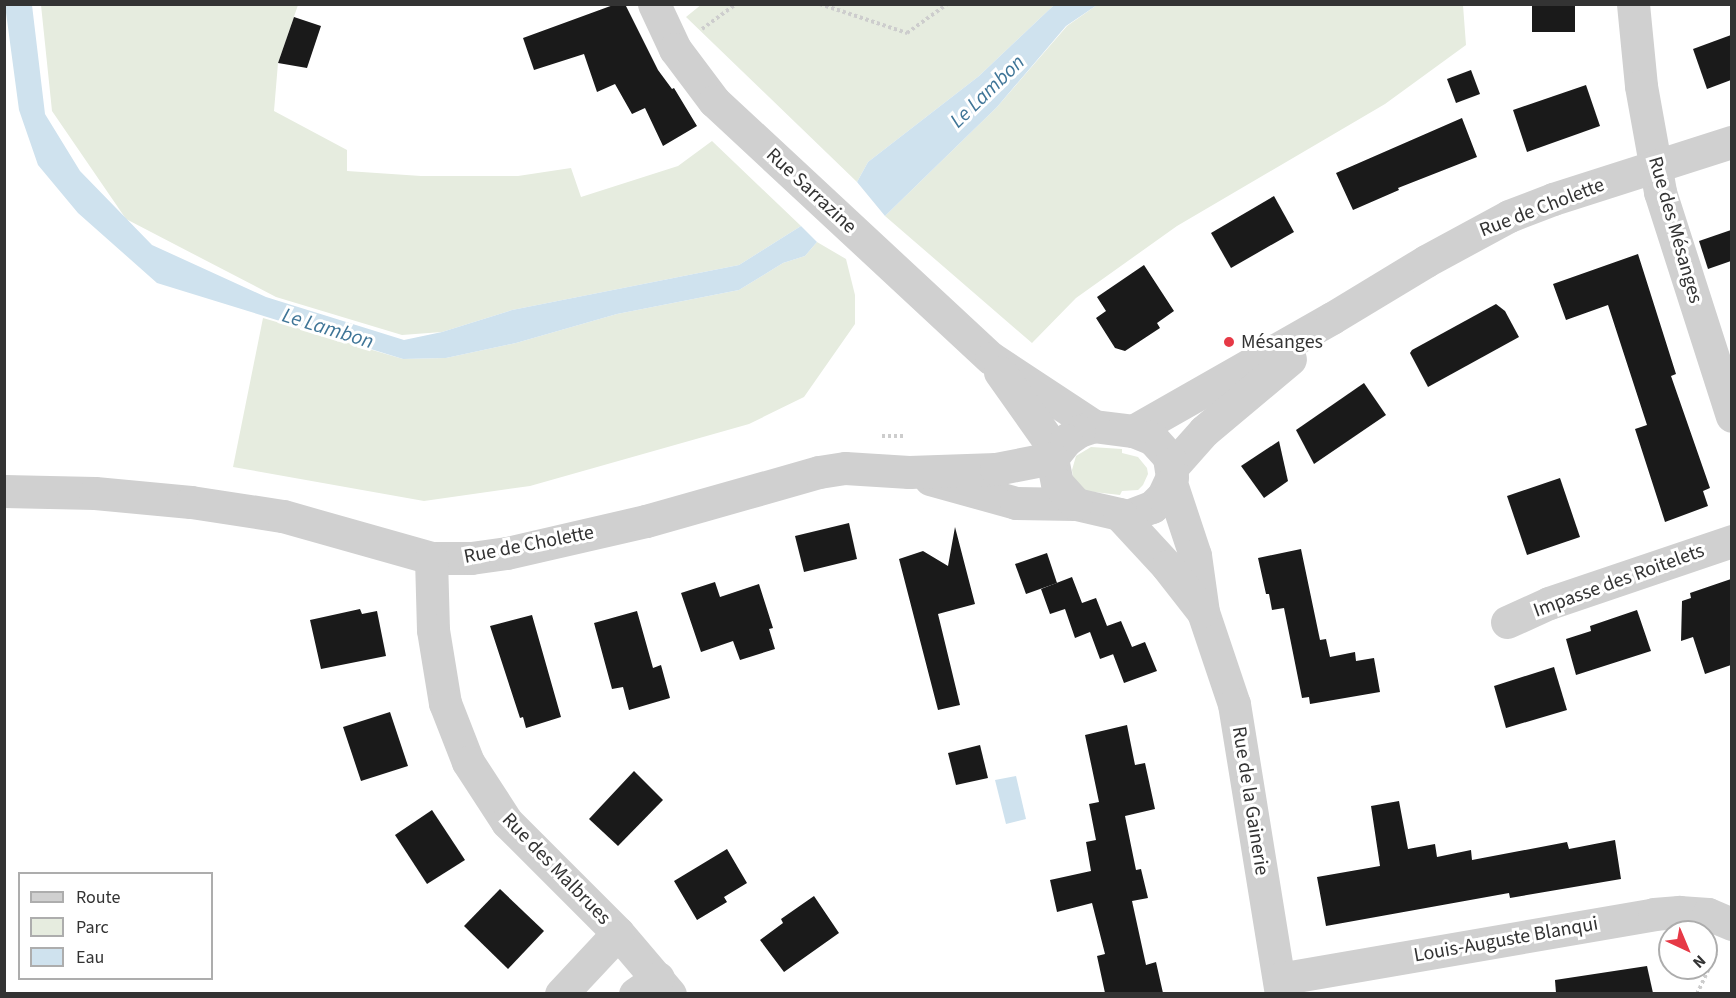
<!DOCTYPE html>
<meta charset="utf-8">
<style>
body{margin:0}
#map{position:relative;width:1736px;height:998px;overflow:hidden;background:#fff;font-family:"Source Sans 3",sans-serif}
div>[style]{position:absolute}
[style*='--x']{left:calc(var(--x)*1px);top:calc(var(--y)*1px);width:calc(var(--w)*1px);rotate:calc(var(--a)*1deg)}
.green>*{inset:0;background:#e6ecdf}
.water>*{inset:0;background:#cfe2ee}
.building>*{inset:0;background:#1a1a1a}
.path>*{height:4px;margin-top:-2px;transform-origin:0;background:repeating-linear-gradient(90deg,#cdcdcd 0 3px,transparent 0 6px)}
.minor>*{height:33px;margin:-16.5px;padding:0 16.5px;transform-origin:16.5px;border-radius:16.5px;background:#d0d0d0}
.dots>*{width:16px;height:16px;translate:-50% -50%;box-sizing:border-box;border:3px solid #fff;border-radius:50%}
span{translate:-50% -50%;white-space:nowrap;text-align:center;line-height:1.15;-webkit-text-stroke:6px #fff;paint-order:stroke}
.street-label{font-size:20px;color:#333}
.poi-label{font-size:20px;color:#333}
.left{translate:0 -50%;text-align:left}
.water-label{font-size:21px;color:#3f7597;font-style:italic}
.frame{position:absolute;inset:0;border:6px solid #333;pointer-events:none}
.legend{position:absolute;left:18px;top:872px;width:195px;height:108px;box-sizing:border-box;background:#fff;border:2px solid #adadad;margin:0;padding:8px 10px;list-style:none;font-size:18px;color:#333}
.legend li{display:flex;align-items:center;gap:12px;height:30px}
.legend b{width:30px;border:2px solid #adadad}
.north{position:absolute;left:1658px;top:920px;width:60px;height:60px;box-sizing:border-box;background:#fff;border:2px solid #adadad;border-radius:50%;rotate:136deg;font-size:16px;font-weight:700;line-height:24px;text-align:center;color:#333}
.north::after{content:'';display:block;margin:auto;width:21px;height:27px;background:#e63946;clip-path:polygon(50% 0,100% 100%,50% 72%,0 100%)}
</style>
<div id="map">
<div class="green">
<i style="clip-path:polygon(702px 4px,1054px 5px,979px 76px,868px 162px,857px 182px,686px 17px)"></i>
<i style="clip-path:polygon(41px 5px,298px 5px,278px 63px,274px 111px,347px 150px,347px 171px,421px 176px,518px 176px,571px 168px,581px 197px,678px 166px,712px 141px,801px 226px,739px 265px,512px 310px,442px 332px,402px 335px,276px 297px,126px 219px,52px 111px)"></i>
<i style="clip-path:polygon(1097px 5px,1463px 5px,1466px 45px,1385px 104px,1177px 226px,1076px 298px,1032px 343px,885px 216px,997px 107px,1067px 26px)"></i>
<i style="clip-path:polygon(817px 242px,846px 259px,855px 295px,855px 324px,804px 397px,749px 424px,530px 486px,424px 501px,233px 467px,263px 318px,403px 359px,446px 358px,516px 343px,617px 314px,739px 290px,783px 263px,805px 256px)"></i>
<i style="clip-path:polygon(1091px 447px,1122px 449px,1122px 453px,1138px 457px,1147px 468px,1148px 474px,1143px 485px,1138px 490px,1122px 491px,1120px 495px,1085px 491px,1073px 477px,1072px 470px,1076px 456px)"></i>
</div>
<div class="water">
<i style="clip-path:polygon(5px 5px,32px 5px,45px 114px,80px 171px,152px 245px,266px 297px,404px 340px,442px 332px,512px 310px,739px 265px,801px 226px,817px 242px,805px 256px,783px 263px,739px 290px,617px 314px,516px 343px,446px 358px,403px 359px,157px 283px,78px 213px,38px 165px,19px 110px)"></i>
<i style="clip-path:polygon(1054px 5px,1097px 5px,1066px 26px,997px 107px,885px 216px,857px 182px,868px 162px,979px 76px)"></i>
<i style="clip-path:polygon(1016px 776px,1026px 819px,1006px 824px,995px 780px)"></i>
</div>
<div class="building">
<i style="clip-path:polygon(616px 4px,625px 4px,658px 70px,672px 89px,674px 88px,697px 126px,663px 146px,645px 108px,632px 114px,615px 84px,597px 92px,584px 54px,534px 70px,523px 38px)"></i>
<i style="clip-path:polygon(1532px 4px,1575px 4px,1575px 32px,1532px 32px)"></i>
<i style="clip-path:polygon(294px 17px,321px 26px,307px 68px,278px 63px)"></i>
<i style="clip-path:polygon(1731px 35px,1731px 80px,1707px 89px,1693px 49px)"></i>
<i style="clip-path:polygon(1471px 70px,1480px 94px,1456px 103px,1447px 79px)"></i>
<i style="clip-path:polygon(1586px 85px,1600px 126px,1527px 152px,1513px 110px)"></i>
<i style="clip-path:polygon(1462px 118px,1477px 157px,1398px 188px,1399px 190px,1353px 210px,1336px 173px)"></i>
<i style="clip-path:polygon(1274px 196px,1294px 232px,1231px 268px,1211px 233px)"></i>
<i style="clip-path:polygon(1731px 230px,1731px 261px,1708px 269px,1699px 241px)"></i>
<i style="clip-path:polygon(1638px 254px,1676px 374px,1671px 376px,1710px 488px,1703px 491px,1708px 506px,1665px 522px,1635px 429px,1647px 425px,1608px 305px,1566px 320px,1553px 284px)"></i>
<i style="clip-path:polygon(1144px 265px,1174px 311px,1157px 323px,1160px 328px,1125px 351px,1115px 348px,1096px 318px,1106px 311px,1097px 297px)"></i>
<i style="clip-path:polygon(1496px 304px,1505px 311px,1519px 337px,1428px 387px,1410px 353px,1412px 350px)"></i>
<i style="clip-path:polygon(1364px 383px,1386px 415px,1314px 464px,1296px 430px)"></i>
<i style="clip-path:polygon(1279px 441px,1288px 481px,1264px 498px,1241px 466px)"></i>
<i style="clip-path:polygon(1560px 478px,1580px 537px,1527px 555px,1507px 496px)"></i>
<i style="clip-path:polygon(849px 523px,857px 559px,804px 572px,795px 536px)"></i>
<i style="clip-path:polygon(955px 527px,975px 604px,938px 614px,960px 705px,938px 710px,899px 559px,923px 551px,948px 566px)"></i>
<i style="clip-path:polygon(1301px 549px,1320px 640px,1326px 639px,1330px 657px,1355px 652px,1356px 661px,1374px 658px,1380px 692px,1310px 704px,1309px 697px,1302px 698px,1284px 608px,1272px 610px,1269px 594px,1266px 594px,1258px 558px)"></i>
<i style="clip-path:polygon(1047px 553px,1057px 583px,1026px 594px,1015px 564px)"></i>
<i style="clip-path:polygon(1072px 577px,1082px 603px,1096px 598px,1107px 626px,1121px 621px,1132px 647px,1145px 642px,1157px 671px,1124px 683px,1113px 654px,1119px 652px,1100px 659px,1090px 632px,1075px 638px,1065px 609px,1050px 614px,1041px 589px)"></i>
<i style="clip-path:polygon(1731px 579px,1731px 665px,1705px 674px,1693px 637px,1681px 641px,1682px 601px,1691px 598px,1690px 593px)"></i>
<i style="clip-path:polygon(715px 582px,720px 597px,759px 584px,773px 628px,769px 629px,775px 649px,740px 660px,733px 641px,701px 652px,681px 593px)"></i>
<i style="clip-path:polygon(360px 609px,362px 614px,377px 611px,386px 656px,321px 669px,310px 620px)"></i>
<i style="clip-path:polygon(1637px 610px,1651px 651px,1576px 675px,1566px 639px,1591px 631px,1590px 626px)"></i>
<i style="clip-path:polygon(637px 611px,653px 668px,661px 665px,670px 698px,629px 710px,623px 687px,612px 689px,594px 623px)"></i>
<i style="clip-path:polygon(532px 615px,561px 717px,526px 728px,523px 717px,520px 718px,490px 626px)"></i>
<i style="clip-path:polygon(1554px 667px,1567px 710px,1506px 728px,1494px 686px)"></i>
<i style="clip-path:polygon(390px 712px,408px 766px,361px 781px,343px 727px)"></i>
<i style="clip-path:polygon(1127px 725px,1135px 765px,1145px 763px,1155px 809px,1125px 816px,1136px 870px,1141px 869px,1148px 898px,1132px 901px,1146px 965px,1156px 962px,1163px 993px,1105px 993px,1097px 956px,1105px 954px,1092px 903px,1057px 912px,1050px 880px,1091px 871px,1086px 842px,1096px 840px,1089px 804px,1099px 802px,1085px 735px)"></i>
<i style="clip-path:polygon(980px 745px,988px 778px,956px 785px,948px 753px)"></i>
<i style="clip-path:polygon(634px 771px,663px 800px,618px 846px,589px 819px)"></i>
<i style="clip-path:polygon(1399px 801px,1408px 849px,1435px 844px,1437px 857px,1471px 850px,1472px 860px,1567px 842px,1569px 849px,1615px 840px,1621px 879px,1510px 898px,1509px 893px,1326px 926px,1317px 877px,1380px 866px,1371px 806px)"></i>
<i style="clip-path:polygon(432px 810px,465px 860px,427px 884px,395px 835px)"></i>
<i style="clip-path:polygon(727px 849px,747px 883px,724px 897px,727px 902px,697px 920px,674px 881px)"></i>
<i style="clip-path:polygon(500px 889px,544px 931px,508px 969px,464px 926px)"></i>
<i style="clip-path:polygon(814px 896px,839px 933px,784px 972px,760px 940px,783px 923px,781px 919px)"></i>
<i style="clip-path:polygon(1647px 966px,1653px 993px,1556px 993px,1555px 980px)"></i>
</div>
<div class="path">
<i style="--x:820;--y:4;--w:92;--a:18.4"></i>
<i style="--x:907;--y:33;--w:49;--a:-35.9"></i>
<i style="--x:702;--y:29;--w:42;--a:-36.3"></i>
<i style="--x:882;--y:436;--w:22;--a:0"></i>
<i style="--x:1697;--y:994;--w:45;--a:-65.1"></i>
</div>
<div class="minor">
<i style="--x:654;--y:4;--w:50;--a:65"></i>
<i style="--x:675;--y:49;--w:65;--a:53.1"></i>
<i style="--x:714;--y:101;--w:378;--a:42.9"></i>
<i style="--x:991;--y:358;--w:123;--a:33.4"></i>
<i style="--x:1633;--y:4;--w:82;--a:84.4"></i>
<i style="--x:1641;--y:86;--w:108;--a:79.8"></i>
<i style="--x:1660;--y:192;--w:235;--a:72.2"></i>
<i style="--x:1000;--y:372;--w:97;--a:54.7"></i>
<i style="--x:1133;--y:431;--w:229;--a:-29.6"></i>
<i style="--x:1332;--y:318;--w:110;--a:-31.2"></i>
<i style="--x:1426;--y:261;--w:94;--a:-28.5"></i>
<i style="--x:1509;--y:216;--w:47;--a:-21.1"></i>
<i style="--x:1553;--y:199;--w:188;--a:-17.7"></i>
<i style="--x:1172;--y:467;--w:48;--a:-48.4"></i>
<i style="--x:1204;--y:431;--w:112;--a:-39.9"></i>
<i style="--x:930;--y:479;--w:89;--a:15.6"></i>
<i style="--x:1016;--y:503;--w:60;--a:1"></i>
<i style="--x:1076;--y:504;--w:53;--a:13"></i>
<i style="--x:1128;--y:516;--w:26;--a:-21"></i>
<i style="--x:1152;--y:507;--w:16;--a:-45"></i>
<i style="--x:1163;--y:496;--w:21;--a:-65"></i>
<i style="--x:1172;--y:477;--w:20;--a:-99"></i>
<i style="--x:1169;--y:457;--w:24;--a:-132"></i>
<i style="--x:1153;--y:439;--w:22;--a:-158"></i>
<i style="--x:1133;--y:431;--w:39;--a:-173"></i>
<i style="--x:1094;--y:426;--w:16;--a:162"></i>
<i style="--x:1079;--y:431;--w:16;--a:145"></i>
<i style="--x:1066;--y:440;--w:23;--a:128"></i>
<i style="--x:1052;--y:458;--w:25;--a:79"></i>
<i style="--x:1057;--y:483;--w:28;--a:48"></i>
<i style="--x:1171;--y:483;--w:76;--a:71.6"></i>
<i style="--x:1195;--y:555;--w:58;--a:82"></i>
<i style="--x:1203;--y:612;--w:97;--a:71.4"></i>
<i style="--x:1234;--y:704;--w:294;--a:80.8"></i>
<i style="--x:4;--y:491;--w:91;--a:1.3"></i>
<i style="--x:95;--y:493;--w:96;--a:5.4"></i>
<i style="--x:191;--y:502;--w:93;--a:8.7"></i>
<i style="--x:283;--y:516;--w:154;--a:15.8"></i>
<i style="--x:431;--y:558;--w:40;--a:0"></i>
<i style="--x:471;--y:558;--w:36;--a:-8"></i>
<i style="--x:507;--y:553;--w:143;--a:-13"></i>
<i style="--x:646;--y:521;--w:180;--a:-15.8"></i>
<i style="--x:819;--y:472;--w:26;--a:-9"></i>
<i style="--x:845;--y:468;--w:64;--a:3.6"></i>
<i style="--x:909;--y:472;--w:87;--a:-2"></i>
<i style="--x:996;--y:469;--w:57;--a:-11.1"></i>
<i style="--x:1119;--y:514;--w:71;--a:47.3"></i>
<i style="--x:1167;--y:566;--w:57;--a:52.1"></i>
<i style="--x:431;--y:558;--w:72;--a:88.4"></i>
<i style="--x:433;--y:630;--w:74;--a:80.7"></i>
<i style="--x:445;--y:703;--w:63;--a:68.7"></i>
<i style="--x:468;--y:762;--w:72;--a:57"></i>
<i style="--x:507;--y:822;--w:157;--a:45"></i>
<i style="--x:618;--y:933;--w:80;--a:49.6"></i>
<i style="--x:1507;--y:622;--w:46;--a:-24.3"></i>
<i style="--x:1549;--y:603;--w:193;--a:-18.7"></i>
<i style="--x:1279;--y:979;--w:381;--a:-9.8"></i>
<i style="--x:1654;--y:914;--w:25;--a:-5"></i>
<i style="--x:1679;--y:912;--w:29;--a:4"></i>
<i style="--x:1708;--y:914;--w:26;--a:23"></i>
<i style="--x:561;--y:994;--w:83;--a:-46.9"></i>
<i style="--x:635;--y:994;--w:28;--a:-35"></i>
</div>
<div class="dots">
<i style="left:1229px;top:342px;background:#e63946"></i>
</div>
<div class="street-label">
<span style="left:811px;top:191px;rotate:43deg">Rue Sarrazine</span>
<span style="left:1542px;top:208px;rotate:-21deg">Rue de Cholette</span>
<span style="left:1675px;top:230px;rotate:74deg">Rue des Mésanges</span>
<span style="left:529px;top:545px;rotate:-11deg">Rue de Cholette</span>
<span style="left:1619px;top:581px;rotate:-20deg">Impasse des Roitelets</span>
<span style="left:1250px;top:801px;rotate:81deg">Rue de la Gainerie</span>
<span style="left:556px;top:869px;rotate:46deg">Rue des Malbrues</span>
<span style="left:1506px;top:940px;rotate:-10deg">Louis-Auguste Blanqui</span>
</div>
<div class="poi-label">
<span class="left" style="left:1241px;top:342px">Mésanges</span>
</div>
<div class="water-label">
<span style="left:987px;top:91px;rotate:-44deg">Le Lambon</span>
<span style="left:328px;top:328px;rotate:17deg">Le Lambon</span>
</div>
<div class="frame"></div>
<ul class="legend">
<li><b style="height:8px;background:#d0d0d0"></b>Route</li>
<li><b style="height:16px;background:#e6ecdf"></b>Parc</li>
<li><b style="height:16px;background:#cfe2ee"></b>Eau</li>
</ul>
<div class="north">N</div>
</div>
